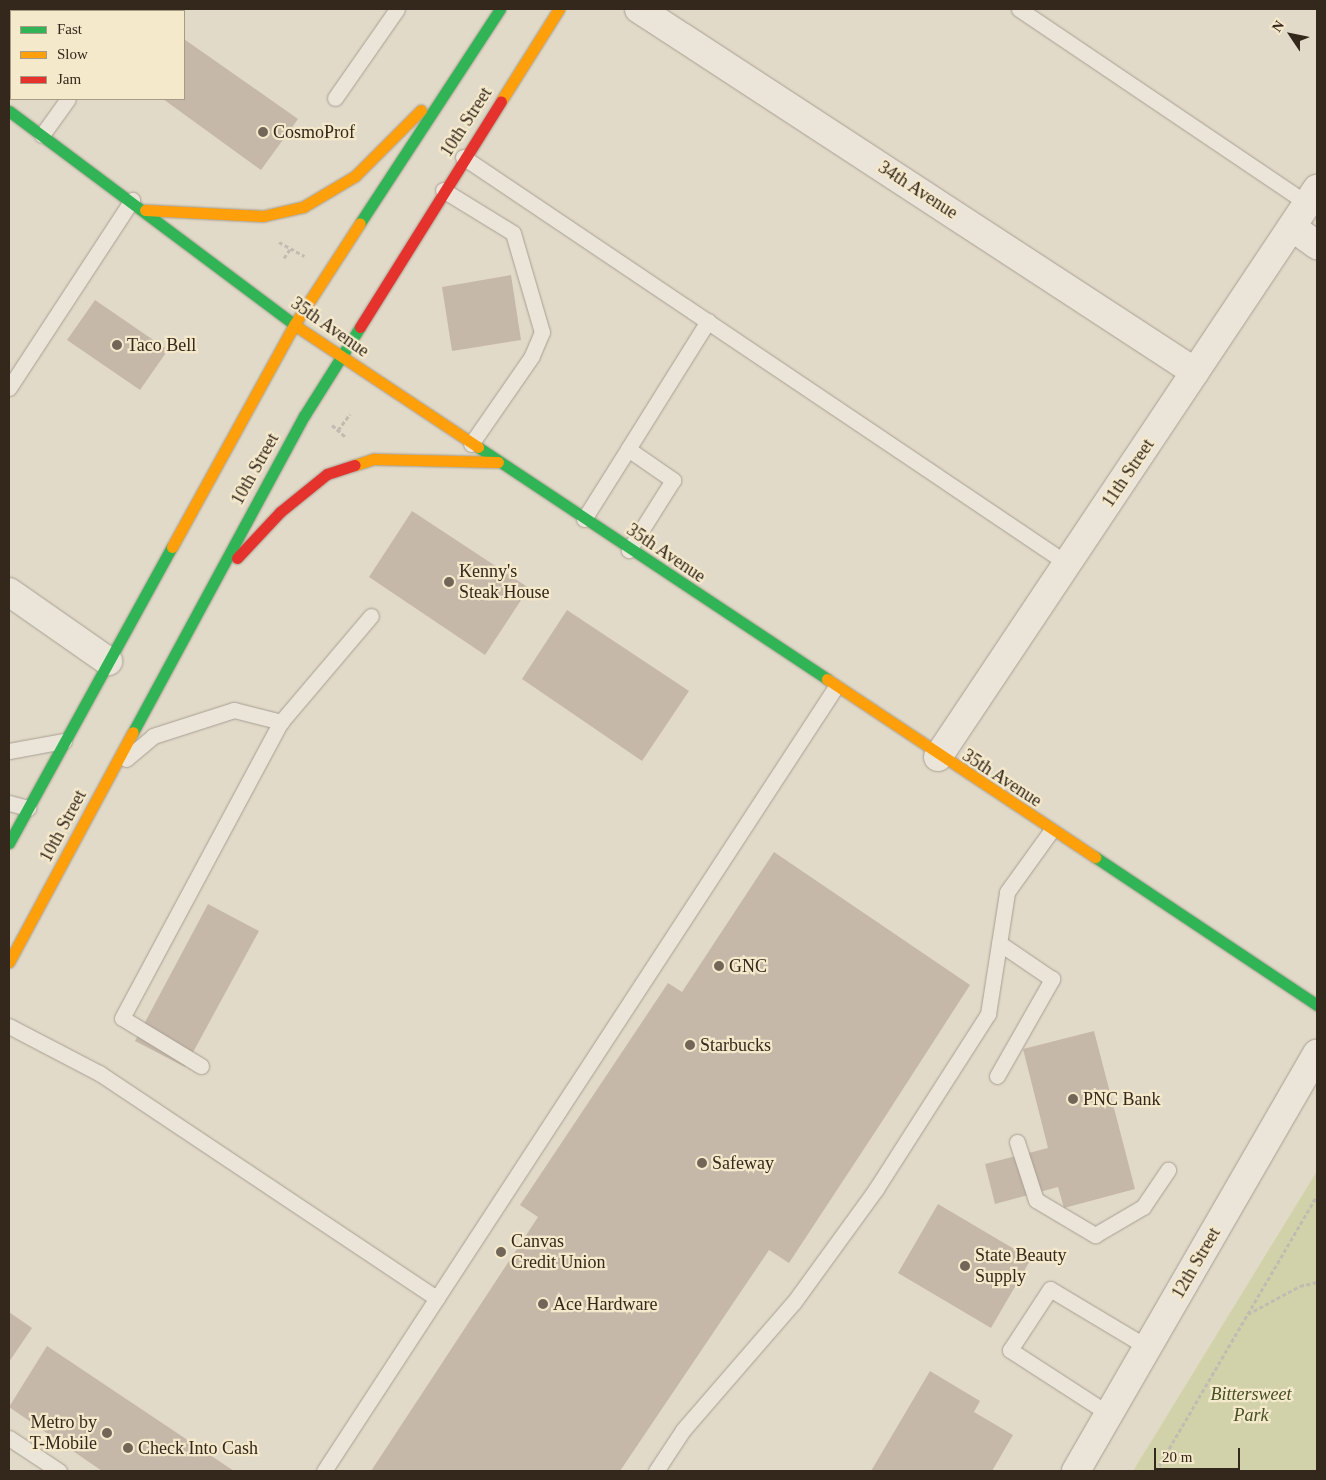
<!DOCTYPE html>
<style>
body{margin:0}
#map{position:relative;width:1326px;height:1480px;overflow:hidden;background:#e2dac8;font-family:"Times New Roman",serif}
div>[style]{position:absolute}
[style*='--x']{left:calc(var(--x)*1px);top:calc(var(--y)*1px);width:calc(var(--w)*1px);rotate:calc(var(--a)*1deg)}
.green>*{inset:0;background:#d2d2aa}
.building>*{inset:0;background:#c6b8a9}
.path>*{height:3px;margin-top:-1.5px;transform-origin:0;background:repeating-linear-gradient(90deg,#c2bbb1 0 4px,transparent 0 6.5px)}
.roads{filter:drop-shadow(0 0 1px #a79f92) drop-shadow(0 0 1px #a79f92)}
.lane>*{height:15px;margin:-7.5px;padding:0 7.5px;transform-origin:7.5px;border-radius:7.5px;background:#eae4d9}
.street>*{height:28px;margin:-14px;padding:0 14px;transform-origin:14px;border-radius:14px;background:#eae4d9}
.fast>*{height:11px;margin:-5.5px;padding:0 5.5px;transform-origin:5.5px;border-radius:5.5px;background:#30b455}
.slow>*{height:11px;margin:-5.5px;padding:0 5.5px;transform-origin:5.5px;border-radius:5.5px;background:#ff9f0a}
.jam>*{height:11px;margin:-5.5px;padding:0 5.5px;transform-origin:5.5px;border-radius:5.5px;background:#e5322d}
.dots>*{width:14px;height:14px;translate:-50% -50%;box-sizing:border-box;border:2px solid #f5e9cc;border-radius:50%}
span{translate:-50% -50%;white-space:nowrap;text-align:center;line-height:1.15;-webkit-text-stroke:4.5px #f5e9cc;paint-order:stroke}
.street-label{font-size:18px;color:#34271b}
.poi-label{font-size:18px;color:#34271b}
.left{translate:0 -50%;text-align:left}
.right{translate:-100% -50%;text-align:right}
.park-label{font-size:18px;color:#455022;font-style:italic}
.frame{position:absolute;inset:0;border:10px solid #34271b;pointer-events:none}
.legend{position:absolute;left:10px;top:10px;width:175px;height:90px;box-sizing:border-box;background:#f5e9cc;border:1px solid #a89b85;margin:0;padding:6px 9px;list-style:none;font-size:15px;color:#34271b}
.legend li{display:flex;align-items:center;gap:10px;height:25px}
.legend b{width:25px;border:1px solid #a89b85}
.north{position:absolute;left:1266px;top:10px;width:50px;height:50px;-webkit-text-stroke:4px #f5e9cc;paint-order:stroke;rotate:304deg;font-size:14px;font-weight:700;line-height:20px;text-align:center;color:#34271b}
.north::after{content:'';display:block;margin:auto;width:18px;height:22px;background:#34271b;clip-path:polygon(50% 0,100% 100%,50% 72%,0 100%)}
.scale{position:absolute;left:1154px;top:1448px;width:86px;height:22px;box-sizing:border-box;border:2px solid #34271b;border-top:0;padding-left:6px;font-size:15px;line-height:18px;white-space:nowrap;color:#34271b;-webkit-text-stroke:4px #f5e9cc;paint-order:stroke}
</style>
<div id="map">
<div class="green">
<i style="clip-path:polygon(1317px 1171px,1317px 1471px,1133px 1471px)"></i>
</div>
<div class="building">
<i style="clip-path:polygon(12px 9px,82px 9px,81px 11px)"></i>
<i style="clip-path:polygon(184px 39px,298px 119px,261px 170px,163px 99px,184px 99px)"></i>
<i style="clip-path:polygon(511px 275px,521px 340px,452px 351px,442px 287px)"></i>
<i style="clip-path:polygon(95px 300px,168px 350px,140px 390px,67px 340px)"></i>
<i style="clip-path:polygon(412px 511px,529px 588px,485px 655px,369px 577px)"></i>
<i style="clip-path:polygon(567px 610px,689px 691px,642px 761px,522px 679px)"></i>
<i style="clip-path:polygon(774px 852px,970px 985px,883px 1120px,789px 1263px,769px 1250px,620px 1471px,371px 1471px,538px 1217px,520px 1205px,668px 983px,682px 992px)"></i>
<i style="clip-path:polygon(208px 904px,259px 931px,185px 1067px,135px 1041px)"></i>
<i style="clip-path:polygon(1094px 1031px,1135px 1189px,1064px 1208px,1058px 1187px,995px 1204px,985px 1164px,1048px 1148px,1023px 1049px)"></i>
<i style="clip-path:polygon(938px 1204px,1031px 1259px,991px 1328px,898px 1273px)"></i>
<i style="clip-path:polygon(9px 1312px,32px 1328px,9px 1362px)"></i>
<i style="clip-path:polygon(47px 1346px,234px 1471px,102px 1471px,9px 1407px)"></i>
<i style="clip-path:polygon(930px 1371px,980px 1401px,974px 1412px,1013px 1435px,992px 1471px,871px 1471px)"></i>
</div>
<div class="path">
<i style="--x:279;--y:242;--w:29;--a:29"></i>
<i style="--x:284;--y:258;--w:11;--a:-56"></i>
<i style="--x:332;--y:425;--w:18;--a:41"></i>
<i style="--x:338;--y:430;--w:20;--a:-53"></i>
<i style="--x:1248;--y:1314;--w:59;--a:-28.3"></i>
<i style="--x:1300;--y:1286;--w:17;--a:-13"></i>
<i style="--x:1156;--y:1471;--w:320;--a:-59.7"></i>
</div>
<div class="roads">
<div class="lane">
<i style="--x:1019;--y:9;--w:349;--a:34"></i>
<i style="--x:335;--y:98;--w:108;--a:-55.1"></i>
<i style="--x:42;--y:135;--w:44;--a:-54.2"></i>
<i style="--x:463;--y:157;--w:729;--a:33.93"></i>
<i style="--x:443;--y:190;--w:82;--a:31.6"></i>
<i style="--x:513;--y:233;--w:103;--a:73.7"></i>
<i style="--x:542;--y:332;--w:26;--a:113"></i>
<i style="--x:532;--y:356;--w:107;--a:124.7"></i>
<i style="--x:9;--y:388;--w:225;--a:-56.8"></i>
<i style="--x:628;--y:449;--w:151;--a:-58"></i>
<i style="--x:584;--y:519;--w:83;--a:-57.8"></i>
<i style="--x:628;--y:449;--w:55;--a:34.6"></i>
<i style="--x:673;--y:480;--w:83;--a:122.2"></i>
<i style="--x:9;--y:751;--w:56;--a:-10.3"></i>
<i style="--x:126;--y:759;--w:35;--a:-40"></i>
<i style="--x:153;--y:736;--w:85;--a:-17.8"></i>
<i style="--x:234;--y:710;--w:49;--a:14.3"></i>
<i style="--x:9;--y:803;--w:20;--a:15"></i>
<i style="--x:9;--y:1026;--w:102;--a:27.6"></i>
<i style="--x:99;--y:1073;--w:406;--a:33.7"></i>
<i style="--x:201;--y:1066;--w:92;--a:-148.7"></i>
<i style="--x:122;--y:1018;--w:336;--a:-61.8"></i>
<i style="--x:281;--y:722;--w:139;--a:-49.7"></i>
<i style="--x:997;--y:1076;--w:112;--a:-60.4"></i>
<i style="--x:1052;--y:979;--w:64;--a:-145.8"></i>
<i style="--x:1017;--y:1142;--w:61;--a:71.9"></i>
<i style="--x:1036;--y:1200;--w:69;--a:30.7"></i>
<i style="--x:1095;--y:1235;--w:56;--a:-30.3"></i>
<i style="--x:1143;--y:1207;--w:45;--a:-56"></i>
<i style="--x:1109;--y:1414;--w:118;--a:-147.1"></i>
<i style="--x:1010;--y:1350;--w:73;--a:-56.7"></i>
<i style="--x:1050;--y:1289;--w:113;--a:30.9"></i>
<i style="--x:9;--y:1438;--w:60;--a:33.4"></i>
<i style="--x:324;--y:1471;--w:935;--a:-56.87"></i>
<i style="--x:656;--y:1471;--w:49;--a:-56.6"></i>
<i style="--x:683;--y:1430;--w:169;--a:-49.1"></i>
<i style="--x:794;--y:1302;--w:140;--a:-54"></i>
<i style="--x:876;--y:1189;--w:208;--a:-57.4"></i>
<i style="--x:988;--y:1014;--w:123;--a:-81.1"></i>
<i style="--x:1007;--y:892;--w:75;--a:-54.2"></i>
</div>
<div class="street">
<i style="--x:639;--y:9;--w:664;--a:33.14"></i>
<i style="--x:1292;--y:227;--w:31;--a:36"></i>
<i style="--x:9;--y:592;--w:121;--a:34.9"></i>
<i style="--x:938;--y:757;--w:683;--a:-56.29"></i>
<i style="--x:1076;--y:1471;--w:482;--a:-60"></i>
</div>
<div class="fast">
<i style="--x:9;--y:111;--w:362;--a:36.8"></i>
<i style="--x:360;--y:223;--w:256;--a:-56.8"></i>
<i style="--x:478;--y:447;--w:419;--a:33.6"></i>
<i style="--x:133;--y:732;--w:359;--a:-61.6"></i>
<i style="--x:304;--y:416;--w:105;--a:-57.8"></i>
<i style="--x:9;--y:843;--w:338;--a:-61.2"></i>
<i style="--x:1095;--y:857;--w:267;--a:33.7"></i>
</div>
<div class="slow">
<i style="--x:501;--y:101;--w:109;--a:-57.8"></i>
<i style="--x:145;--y:210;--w:118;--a:2.9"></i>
<i style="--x:263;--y:216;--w:41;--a:-12.7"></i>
<i style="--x:303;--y:207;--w:61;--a:-30.8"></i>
<i style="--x:355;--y:176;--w:93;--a:-45"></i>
<i style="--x:299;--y:328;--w:215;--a:33.6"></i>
<i style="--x:355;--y:465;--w:20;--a:-18"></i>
<i style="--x:374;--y:459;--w:124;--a:1.4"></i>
<i style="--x:172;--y:547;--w:253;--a:-61.2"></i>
<i style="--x:294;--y:325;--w:121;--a:-57.1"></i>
<i style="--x:827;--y:679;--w:322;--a:33.6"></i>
<i style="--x:9;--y:962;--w:261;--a:-61.7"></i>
</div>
<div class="jam">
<i style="--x:360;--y:327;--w:266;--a:-58"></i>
<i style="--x:237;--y:558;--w:63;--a:-46.9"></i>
<i style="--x:280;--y:512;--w:60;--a:-39"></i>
<i style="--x:327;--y:474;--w:29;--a:-18"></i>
</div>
</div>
<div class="dots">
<i style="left:263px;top:132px;background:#716658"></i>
<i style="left:117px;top:345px;background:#716658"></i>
<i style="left:449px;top:582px;background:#716658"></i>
<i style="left:719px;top:966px;background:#716658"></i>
<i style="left:690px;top:1045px;background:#716658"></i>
<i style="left:1073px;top:1099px;background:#716658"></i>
<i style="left:702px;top:1163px;background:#716658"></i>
<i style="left:501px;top:1252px;background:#716658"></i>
<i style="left:965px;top:1266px;background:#716658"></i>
<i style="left:543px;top:1304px;background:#716658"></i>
<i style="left:107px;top:1433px;background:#716658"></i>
<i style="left:128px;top:1448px;background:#716658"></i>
</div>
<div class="street-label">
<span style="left:466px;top:122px;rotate:-57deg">10th Street</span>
<span style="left:918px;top:190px;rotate:33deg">34th Avenue</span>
<span style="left:330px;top:327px;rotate:35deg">35th Avenue</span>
<span style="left:255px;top:469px;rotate:-61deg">10th Street</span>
<span style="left:1128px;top:473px;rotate:-56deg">11th Street</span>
<span style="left:666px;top:553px;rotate:34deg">35th Avenue</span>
<span style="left:1002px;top:778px;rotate:33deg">35th Avenue</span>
<span style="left:63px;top:826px;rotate:-62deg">10th Street</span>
<span style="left:1196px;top:1263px;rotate:-60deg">12th Street</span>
</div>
<div class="poi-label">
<span class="left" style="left:273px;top:132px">CosmoProf</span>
<span class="left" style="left:127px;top:345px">Taco Bell</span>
<span class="left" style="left:459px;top:582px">Kenny's<br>Steak House</span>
<span class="left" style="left:729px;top:966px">GNC</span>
<span class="left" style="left:700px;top:1045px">Starbucks</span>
<span class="left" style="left:1083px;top:1099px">PNC Bank</span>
<span class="left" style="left:712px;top:1163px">Safeway</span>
<span class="left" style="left:511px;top:1252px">Canvas<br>Credit Union</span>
<span class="left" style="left:975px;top:1266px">State Beauty<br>Supply</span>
<span class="left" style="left:553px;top:1304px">Ace Hardware</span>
<span class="right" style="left:97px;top:1433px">Metro by<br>T-Mobile</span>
<span class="left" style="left:138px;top:1448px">Check Into Cash</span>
</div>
<div class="park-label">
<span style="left:1251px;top:1405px">Bittersweet<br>Park</span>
</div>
<div class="frame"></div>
<ul class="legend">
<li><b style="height:6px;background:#30b455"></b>Fast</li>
<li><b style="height:6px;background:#ff9f0a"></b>Slow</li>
<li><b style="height:6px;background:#e5322d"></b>Jam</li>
</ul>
<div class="north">N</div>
<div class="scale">20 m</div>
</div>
